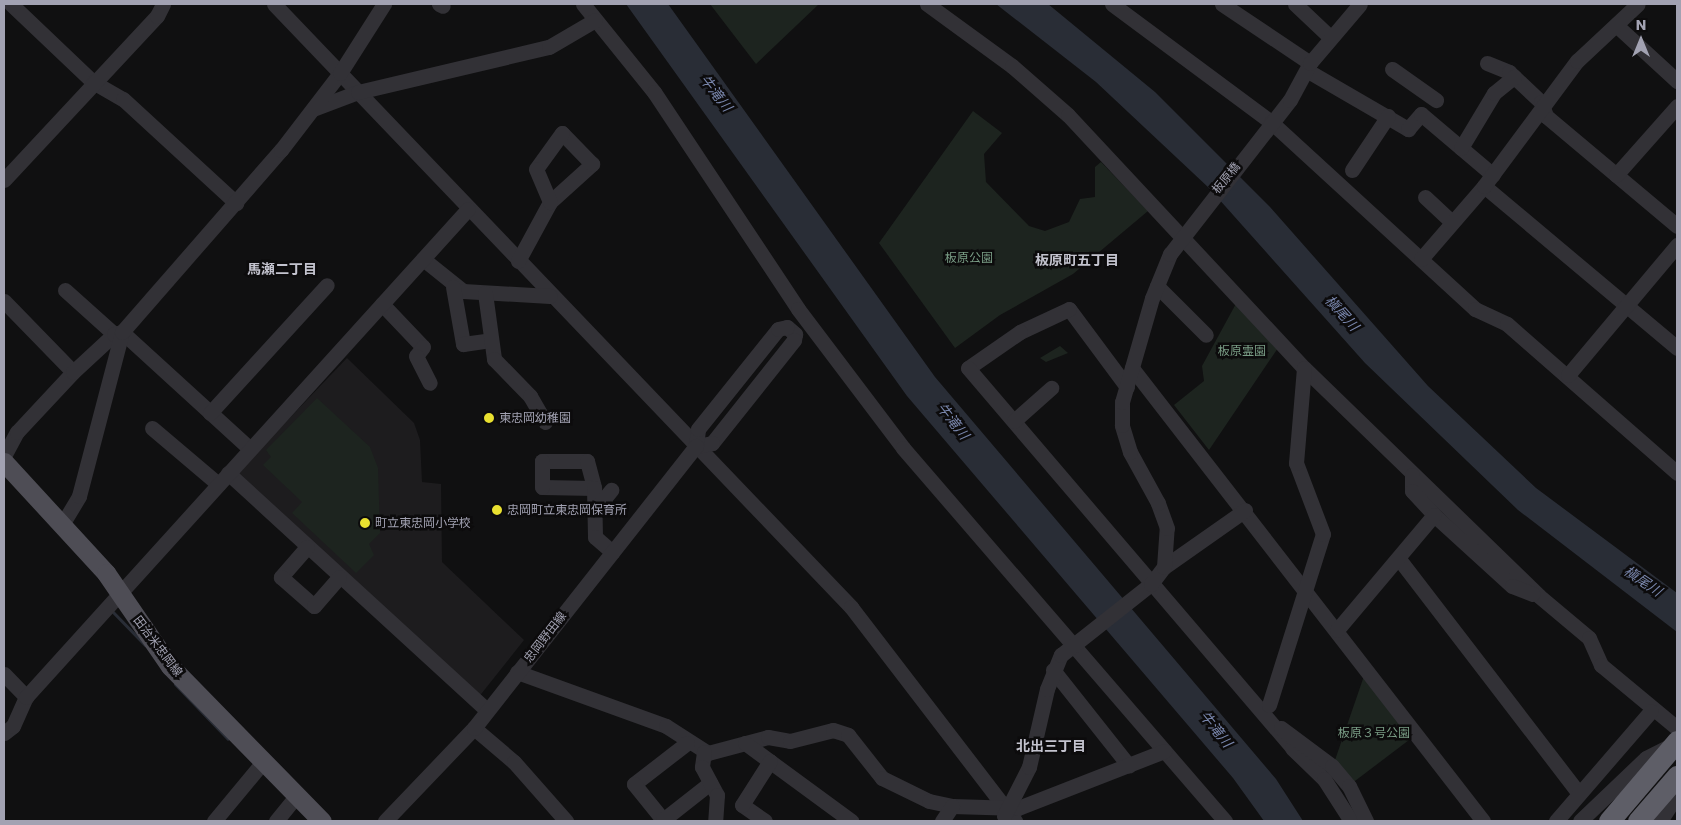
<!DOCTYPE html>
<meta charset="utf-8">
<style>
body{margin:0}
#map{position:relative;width:1681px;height:825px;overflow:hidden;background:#101011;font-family:Poppins,"Noto Sans JP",sans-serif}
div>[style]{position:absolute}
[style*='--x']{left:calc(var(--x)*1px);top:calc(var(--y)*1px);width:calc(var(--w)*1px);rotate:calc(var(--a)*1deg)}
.built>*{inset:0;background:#1d1c1e}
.green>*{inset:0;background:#1d241f}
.water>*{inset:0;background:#292d36}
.stream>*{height:3px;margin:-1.5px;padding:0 1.5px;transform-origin:1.5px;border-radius:1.5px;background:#292d36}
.minor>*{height:15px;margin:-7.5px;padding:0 7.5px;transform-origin:7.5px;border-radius:7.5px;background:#323136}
.major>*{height:19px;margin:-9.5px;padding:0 9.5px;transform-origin:9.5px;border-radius:9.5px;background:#4e4d55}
.highway>*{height:21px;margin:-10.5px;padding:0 10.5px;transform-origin:10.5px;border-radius:10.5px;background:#5e5e67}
.dots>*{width:14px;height:14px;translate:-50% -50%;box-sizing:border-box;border:2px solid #0c0b0c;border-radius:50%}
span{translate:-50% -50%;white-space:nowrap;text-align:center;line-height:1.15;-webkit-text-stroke:5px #0c0b0c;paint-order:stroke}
.street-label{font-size:12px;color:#a2a2b2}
.park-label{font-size:12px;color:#799c85}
.poi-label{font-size:12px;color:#a2a2b2}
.left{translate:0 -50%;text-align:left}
.water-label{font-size:14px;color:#7986ac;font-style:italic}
.neighbourhood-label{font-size:14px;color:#c3c3ce;font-weight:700}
.frame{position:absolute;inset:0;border:5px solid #a2a2b2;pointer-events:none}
.north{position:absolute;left:1616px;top:15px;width:50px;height:50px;-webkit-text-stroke:4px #0c0b0c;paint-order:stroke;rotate:0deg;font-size:14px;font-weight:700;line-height:20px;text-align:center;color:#a2a2b2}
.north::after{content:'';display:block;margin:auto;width:18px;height:22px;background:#a2a2b2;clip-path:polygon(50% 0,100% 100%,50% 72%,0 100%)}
</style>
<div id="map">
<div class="built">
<i style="clip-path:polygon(347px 358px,414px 423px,420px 440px,422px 482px,441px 484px,442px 562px,524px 640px,478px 698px,236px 474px)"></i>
</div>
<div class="green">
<i style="clip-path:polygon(710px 4px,819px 4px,756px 64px)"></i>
<i style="clip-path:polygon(973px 111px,1002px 133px,984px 154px,986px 182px,1029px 226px,1045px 231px,1069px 222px,1080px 199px,1095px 197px,1095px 167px,1101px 162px,1148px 211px,1073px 274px,1000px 315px,955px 348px,879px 243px)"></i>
<i style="clip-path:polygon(1238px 300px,1280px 345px,1209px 450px,1174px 405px,1204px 381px,1202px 366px)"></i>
<i style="clip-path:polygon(1060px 346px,1068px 353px,1046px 362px,1040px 358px)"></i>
<i style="clip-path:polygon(317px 398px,370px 447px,378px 468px,380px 533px,369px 544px,374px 555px,356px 573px,292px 513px,302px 502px,263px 465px,271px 457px,266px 450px)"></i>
<i style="clip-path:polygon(1364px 676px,1413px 737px,1351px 784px,1334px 763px)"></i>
</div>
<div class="water">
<i style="clip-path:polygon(626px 4px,668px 4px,935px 377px,1276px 779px,1303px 821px,1264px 821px,1233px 778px,907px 396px)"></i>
<i style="clip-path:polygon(996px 4px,1048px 4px,1155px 92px,1270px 207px,1428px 386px,1536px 488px,1677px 593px,1677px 632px,1518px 510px,1365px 363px,1209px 188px,1096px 82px)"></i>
</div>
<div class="stream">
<i style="--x:111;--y:610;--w:49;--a:45.8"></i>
<i style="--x:175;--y:684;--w:76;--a:46.1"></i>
</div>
<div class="minor">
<i style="--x:11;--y:4;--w:113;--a:43.6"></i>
<i style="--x:93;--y:82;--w:34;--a:30"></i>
<i style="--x:123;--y:99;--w:154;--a:42.6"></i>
<i style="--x:274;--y:4;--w:835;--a:46.26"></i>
<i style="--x:851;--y:607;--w:270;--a:52.5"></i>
<i style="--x:439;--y:4;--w:4;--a:27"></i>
<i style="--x:583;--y:4;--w:113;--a:51.1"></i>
<i style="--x:654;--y:92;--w:260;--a:56.4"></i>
<i style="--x:798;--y:309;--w:174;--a:52.9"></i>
<i style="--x:903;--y:448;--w:493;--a:49.2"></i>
<i style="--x:927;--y:4;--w:105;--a:36.1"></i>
<i style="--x:1012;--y:66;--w:74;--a:41.2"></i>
<i style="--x:1068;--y:115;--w:346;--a:47"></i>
<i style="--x:1304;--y:368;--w:327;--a:44.1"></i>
<i style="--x:1539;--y:596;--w:65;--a:40"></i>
<i style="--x:1589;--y:638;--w:30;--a:66"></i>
<i style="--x:1601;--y:665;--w:99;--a:39.7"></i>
<i style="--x:1112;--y:4;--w:198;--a:36.6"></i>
<i style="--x:1271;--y:122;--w:277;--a:42.5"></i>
<i style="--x:1475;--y:309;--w:35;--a:25"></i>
<i style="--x:1507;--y:324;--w:226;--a:41.2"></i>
<i style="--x:1222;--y:4;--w:106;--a:33.8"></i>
<i style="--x:1295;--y:4;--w:48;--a:43.3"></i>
<i style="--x:1616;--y:25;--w:83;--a:42.6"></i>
<i style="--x:1487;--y:63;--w:24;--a:22"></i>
<i style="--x:1509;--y:72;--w:44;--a:43.2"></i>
<i style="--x:1541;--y:102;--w:15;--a:70"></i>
<i style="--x:1546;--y:116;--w:171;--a:40"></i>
<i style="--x:1392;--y:69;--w:54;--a:35.2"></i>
<i style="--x:1308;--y:71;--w:116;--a:30.1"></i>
<i style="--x:1408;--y:129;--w:20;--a:-49"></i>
<i style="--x:1421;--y:114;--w:94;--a:40.3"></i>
<i style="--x:313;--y:109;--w:48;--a:-20.7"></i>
<i style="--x:358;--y:92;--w:196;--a:-13.3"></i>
<i style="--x:549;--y:47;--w:53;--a:-30.4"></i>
<i style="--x:1461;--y:148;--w:64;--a:-59"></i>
<i style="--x:1494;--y:93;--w:26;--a:-39"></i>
<i style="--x:1352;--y:170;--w:65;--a:-56.3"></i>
<i style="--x:1616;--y:175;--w:92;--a:-48.5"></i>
<i style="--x:4;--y:180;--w:224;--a:-47"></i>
<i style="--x:157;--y:16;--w:13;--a:-63"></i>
<i style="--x:1484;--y:186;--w:252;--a:40"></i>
<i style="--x:1425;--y:197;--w:37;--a:43"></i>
<i style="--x:423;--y:259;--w:51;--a:38.7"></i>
<i style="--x:463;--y:291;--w:87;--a:3.3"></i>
<i style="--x:1421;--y:259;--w:96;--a:-49.2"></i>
<i style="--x:1484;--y:186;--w:156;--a:-53.4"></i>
<i style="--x:1577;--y:61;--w:83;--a:-43.1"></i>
<i style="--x:518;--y:261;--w:67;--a:-61.5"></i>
<i style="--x:550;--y:202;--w:57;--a:-42.1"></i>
<i style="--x:592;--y:164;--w:43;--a:-134.1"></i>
<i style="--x:562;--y:133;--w:44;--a:125.8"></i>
<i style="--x:536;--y:169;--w:36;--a:67"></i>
<i style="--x:1157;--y:286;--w:69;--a:45"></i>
<i style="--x:453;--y:287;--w:58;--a:80"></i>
<i style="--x:463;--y:344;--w:28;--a:-8"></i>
<i style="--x:65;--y:290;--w:66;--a:41.9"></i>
<i style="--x:485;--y:293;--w:67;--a:82.2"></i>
<i style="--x:494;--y:359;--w:52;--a:45.8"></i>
<i style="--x:530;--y:396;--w:30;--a:60"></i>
<i style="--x:4;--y:301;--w:99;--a:45.8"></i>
<i style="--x:382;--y:304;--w:59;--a:46.4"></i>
<i style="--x:423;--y:347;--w:11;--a:128"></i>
<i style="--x:416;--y:356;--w:30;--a:63"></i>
<i style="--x:787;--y:327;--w:11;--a:41"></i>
<i style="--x:795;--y:334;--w:6;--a:99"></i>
<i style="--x:794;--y:340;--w:132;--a:128.5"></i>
<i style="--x:712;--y:443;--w:16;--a:169"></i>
<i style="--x:696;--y:446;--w:17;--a:-83"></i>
<i style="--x:698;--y:429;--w:128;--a:-51.3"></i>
<i style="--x:778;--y:329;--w:9;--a:-13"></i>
<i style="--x:122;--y:332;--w:173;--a:42.4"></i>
<i style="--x:1132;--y:368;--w:573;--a:52.23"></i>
<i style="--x:1568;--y:375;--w:170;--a:-50"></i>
<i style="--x:1127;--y:387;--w:97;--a:-126.6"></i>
<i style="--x:1069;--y:309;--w:54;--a:154.9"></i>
<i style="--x:1020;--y:332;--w:63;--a:145.3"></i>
<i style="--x:968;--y:368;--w:499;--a:49.5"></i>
<i style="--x:1292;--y:748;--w:45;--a:44.1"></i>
<i style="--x:1324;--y:779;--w:50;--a:57.3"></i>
<i style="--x:210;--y:413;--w:173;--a:-47.6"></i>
<i style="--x:1014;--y:421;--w:50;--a:-41.7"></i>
<i style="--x:152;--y:428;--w:87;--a:40.3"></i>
<i style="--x:4;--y:456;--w:27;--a:-62"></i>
<i style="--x:17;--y:432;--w:82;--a:-47"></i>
<i style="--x:73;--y:372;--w:56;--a:-42.8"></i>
<i style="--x:114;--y:334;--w:8;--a:-14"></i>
<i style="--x:542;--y:461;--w:45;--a:0"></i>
<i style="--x:587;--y:461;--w:28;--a:75"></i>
<i style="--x:594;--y:488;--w:52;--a:-178.9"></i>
<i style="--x:542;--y:487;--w:26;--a:-90"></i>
<i style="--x:228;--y:473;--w:351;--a:42.5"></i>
<i style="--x:1412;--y:475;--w:16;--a:90"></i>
<i style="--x:1412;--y:491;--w:33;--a:47"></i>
<i style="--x:1434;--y:515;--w:105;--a:42.3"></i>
<i style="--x:1512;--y:586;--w:22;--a:21"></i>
<i style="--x:594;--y:488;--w:49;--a:88.8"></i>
<i style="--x:595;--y:537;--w:23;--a:41"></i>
<i style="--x:595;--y:510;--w:26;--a:-51"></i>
<i style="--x:63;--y:523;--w:31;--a:-59"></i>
<i style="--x:79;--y:496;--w:170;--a:-75.3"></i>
<i style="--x:122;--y:332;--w:242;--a:-48.9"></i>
<i style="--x:281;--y:150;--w:97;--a:-52.5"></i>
<i style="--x:340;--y:73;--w:82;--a:-57.5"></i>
<i style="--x:307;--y:547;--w:40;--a:131"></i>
<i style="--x:281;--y:577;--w:44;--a:41.3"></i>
<i style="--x:314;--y:606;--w:38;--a:-49"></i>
<i style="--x:1399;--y:559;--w:296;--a:52.5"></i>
<i style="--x:1164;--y:567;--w:99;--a:-35.1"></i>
<i style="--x:1337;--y:630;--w:150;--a:-49.9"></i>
<i style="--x:1053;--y:670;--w:122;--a:51.6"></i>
<i style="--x:517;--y:672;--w:158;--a:19.9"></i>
<i style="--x:666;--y:726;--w:50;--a:32.7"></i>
<i style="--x:708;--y:753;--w:62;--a:-14.9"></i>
<i style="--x:768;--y:737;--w:22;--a:10"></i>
<i style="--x:790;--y:741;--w:44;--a:-14.3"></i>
<i style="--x:833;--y:730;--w:16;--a:18"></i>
<i style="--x:848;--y:735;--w:55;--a:51.7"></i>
<i style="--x:882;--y:778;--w:52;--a:26.1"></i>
<i style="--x:929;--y:801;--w:24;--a:12"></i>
<i style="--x:952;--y:806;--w:66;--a:1.7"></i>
<i style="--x:1018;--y:808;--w:157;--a:-21.3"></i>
<i style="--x:4;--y:674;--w:32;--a:46"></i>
<i style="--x:1269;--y:705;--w:179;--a:-72.5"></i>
<i style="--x:1323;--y:534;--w:76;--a:-110.8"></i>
<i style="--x:1296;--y:463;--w:95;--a:-85.2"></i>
<i style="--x:474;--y:728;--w:52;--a:40.4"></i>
<i style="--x:514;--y:762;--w:79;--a:48.6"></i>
<i style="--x:1281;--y:728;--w:64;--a:36.7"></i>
<i style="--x:1332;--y:766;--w:26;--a:50"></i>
<i style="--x:1349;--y:786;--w:39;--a:64"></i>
<i style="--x:4;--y:733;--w:11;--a:-38"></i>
<i style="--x:13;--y:726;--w:32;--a:-66"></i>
<i style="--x:26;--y:697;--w:658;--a:-47.83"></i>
<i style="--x:687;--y:743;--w:67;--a:142.3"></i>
<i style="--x:634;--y:784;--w:46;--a:51.1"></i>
<i style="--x:663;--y:820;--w:60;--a:-38.2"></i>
<i style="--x:745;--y:743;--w:132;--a:36.3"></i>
<i style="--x:704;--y:752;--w:15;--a:98"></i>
<i style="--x:702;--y:767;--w:32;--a:62"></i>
<i style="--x:717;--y:795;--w:26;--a:94"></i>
<i style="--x:1004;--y:816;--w:55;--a:-63"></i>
<i style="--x:1029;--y:767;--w:80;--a:-77"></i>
<i style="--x:1047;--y:689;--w:37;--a:-68"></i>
<i style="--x:1061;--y:655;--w:115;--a:-38.3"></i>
<i style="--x:1151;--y:584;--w:21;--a:-53"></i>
<i style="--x:1164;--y:567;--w:39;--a:-86"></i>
<i style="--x:1167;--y:528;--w:27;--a:-110"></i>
<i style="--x:1158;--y:503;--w:58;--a:-118.8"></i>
<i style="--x:1130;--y:452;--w:28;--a:-107"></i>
<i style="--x:1122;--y:425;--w:23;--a:-90"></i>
<i style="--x:1122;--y:402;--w:108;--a:-73.9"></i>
<i style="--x:1152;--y:298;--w:48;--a:-67.8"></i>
<i style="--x:1170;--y:254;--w:195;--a:-52.1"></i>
<i style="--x:1290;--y:100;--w:42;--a:-61.6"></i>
<i style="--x:1310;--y:63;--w:77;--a:-49.7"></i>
<i style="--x:214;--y:821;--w:77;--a:-50.3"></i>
<i style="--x:276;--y:821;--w:33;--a:-51"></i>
<i style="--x:385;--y:821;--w:129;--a:-46.3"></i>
<i style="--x:474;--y:728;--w:359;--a:-51.8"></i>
<i style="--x:765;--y:821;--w:28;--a:-145"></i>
<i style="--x:742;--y:805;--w:52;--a:-57.5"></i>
<i style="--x:942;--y:821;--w:18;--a:-56"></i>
<i style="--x:1556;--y:821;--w:145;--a:-49.2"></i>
<i style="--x:1580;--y:821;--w:91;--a:-43.7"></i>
<i style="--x:1646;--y:758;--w:25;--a:-27"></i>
<i style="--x:1660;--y:821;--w:31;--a:-57"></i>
</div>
<div class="major">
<i style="--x:4;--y:462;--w:151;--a:47.4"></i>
<i style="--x:106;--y:573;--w:113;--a:55.5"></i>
<i style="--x:170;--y:666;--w:217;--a:45.6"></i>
</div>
<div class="highway">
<i style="--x:1609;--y:821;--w:105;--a:-49.6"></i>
<i style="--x:1638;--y:821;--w:60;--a:-49.1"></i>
</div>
<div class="dots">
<i style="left:489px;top:418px;background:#e9e030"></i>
<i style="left:497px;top:510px;background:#e9e030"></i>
<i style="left:365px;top:523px;background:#e9e030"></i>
</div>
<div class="street-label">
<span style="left:1226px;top:178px;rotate:-51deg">板原橋</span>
<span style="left:545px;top:637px;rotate:-52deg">忠岡野田線</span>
<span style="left:158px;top:646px;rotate:53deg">田治米忠岡線</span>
</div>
<div class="park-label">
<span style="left:969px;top:258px">板原公園</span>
<span style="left:1242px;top:351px">板原霊園</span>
<span style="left:1374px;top:733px">板原３号公園</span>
</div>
<div class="poi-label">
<span class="left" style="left:499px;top:418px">東忠岡幼稚園</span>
<span class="left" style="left:507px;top:510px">忠岡町立東忠岡保育所</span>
<span class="left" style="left:375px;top:523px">町立東忠岡小学校</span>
</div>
<div class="water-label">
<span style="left:716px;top:93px;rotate:52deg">牛滝川</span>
<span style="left:1342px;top:313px;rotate:48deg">槇尾川</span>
<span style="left:953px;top:421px;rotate:52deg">牛滝川</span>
<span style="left:1643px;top:581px;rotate:34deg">槇尾川</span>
<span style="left:1216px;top:729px;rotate:51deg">牛滝川</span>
</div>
<div class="neighbourhood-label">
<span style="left:1077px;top:260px">板原町五丁目</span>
<span style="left:282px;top:269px">馬瀬二丁目</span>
<span style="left:1051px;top:746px">北出三丁目</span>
</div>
<div class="frame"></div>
<div class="north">N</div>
</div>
